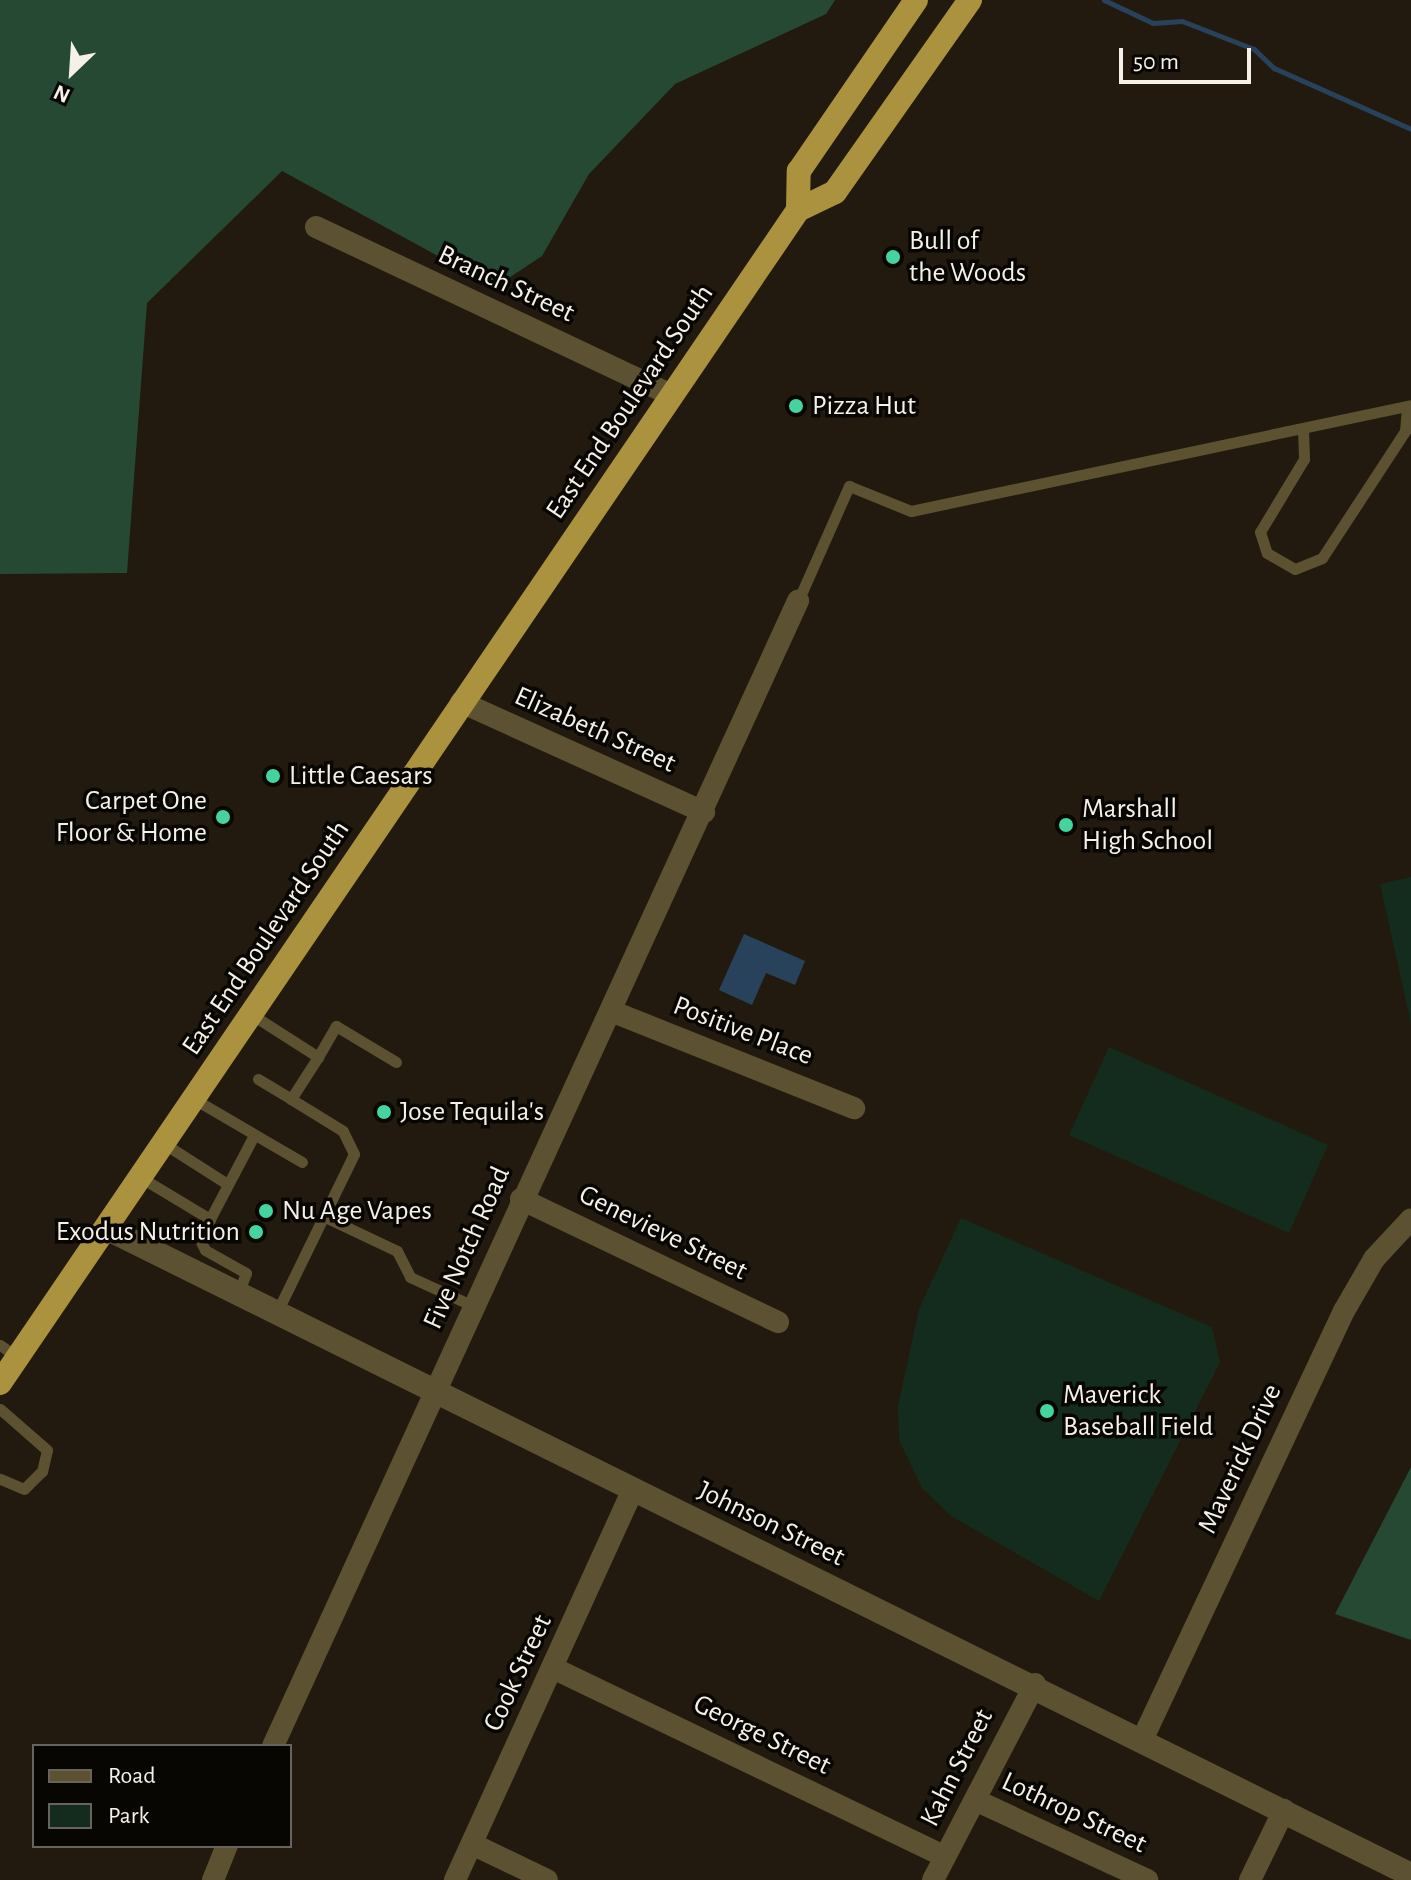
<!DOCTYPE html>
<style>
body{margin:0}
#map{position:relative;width:1411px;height:1880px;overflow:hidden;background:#221a0e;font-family:"Alegreya Sans",sans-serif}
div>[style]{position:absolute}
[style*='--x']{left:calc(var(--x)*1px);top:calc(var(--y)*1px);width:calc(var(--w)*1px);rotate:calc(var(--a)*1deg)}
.green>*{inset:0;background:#142c1d}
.forest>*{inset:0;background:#264933}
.water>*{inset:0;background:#29425c}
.stream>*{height:5px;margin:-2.5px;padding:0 2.5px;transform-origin:2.5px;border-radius:2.5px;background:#29425c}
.service>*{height:11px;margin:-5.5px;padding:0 5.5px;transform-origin:5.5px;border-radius:5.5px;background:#5c5130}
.minor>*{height:22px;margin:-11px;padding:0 11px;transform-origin:11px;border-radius:11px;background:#5c5130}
.tertiary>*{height:24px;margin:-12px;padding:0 12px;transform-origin:12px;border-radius:12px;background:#5c5130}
.trunk>*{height:24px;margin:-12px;padding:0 12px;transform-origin:12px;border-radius:12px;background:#aa923e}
.dots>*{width:22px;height:22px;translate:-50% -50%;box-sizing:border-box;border:4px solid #080603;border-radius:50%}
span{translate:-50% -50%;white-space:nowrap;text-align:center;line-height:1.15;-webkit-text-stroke:7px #080603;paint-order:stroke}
.poi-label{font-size:28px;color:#f6f1e8}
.left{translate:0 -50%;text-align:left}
.right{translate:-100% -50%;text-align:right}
.street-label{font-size:28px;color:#f6f1e8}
.legend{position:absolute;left:32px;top:1744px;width:260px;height:104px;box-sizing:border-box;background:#080603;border:2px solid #67645f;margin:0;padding:10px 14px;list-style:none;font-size:24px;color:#f6f1e8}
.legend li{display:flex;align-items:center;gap:16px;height:40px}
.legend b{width:40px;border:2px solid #67645f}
.north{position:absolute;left:32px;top:32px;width:80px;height:80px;-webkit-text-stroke:6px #080603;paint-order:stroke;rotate:205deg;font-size:22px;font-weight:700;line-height:32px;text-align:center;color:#f6f1e8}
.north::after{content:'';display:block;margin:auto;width:28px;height:36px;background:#f6f1e8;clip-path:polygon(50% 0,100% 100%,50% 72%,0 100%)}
.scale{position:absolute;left:1119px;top:48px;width:132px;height:36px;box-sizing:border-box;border:4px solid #f6f1e8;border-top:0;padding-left:10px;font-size:24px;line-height:28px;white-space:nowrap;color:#f6f1e8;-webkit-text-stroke:6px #080603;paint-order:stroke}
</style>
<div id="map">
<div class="green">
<i style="clip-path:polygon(1411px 877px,1411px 1024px,1380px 884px)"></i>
<i style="clip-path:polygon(1109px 1047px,1328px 1145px,1289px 1233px,1069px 1135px)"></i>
<i style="clip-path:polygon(961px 1218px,1212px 1327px,1220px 1362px,1099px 1601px,951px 1516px,922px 1488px,899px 1440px,898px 1406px,919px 1309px)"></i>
</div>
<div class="forest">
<i style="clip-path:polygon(0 0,835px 0,826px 14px,675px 84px,589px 174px,542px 256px,495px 287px,282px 171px,147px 303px,127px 573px,0 574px)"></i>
<i style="clip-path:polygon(1411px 1467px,1411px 1640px,1335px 1614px)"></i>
</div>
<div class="water">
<i style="clip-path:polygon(744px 934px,805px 961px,795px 985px,766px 973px,752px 1005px,719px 990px)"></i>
</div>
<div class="stream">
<i style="--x:1104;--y:0;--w:54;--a:25.1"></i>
<i style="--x:1153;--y:23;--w:29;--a:-4"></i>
<i style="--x:1182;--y:21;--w:77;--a:21.3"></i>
<i style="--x:1254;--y:49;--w:28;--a:44"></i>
<i style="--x:1274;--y:68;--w:150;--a:24"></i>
</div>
<div class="service">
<i style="--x:1303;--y:429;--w:30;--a:88"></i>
<i style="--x:1304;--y:459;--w:85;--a:121.1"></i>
<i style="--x:1260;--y:532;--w:22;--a:72"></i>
<i style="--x:1267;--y:553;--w:32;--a:30"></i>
<i style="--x:1295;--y:569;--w:29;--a:-22"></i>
<i style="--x:1322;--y:558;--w:152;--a:-56.8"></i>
<i style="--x:1405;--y:431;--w:25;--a:-85"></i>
<i style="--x:798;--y:601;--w:126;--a:-66.1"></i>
<i style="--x:849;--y:486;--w:67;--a:22"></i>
<i style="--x:911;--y:511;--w:511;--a:-11.97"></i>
<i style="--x:251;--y:1014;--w:80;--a:32.7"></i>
<i style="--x:318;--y:1057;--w:36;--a:-60"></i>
<i style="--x:336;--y:1026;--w:70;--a:31"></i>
<i style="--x:258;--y:1079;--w:39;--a:31"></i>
<i style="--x:194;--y:1099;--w:125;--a:30.3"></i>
<i style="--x:163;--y:1143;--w:76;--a:32.6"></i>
<i style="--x:140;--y:1177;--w:82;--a:31"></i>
<i style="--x:210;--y:1219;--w:90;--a:-62.3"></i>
<i style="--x:323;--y:1216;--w:82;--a:25.3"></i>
<i style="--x:397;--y:1251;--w:29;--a:63"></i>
<i style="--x:410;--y:1277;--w:69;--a:24.7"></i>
<i style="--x:210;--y:1219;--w:23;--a:115"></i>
<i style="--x:200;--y:1240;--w:11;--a:63"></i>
<i style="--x:205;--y:1250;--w:47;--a:29.3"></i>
<i style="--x:246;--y:1273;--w:26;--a:111"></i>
<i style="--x:276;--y:1314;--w:178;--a:-64"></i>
<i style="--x:354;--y:1154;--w:25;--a:-116"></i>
<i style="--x:343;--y:1131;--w:61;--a:-148.4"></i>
<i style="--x:291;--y:1099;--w:50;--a:-57.3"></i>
<i style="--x:0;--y:1345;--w:21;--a:35"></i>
<i style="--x:0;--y:1409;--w:62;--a:41.1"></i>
<i style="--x:47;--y:1450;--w:22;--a:103"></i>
<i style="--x:42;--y:1471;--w:25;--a:135"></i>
<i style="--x:24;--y:1489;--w:26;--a:-157"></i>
</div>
<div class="minor">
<i style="--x:316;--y:227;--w:393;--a:25.3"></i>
<i style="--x:461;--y:702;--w:267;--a:24.4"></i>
<i style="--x:611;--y:1011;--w:262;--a:21.8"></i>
<i style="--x:521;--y:1199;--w:285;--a:25.6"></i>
<i style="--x:553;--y:1668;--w:435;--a:25.7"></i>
<i style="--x:1143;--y:1738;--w:472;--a:-64.8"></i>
<i style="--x:1344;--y:1311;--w:60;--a:-60"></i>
<i style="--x:1374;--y:1259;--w:54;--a:-47.2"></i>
<i style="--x:273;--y:1746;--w:1260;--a:-65.37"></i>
<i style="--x:975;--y:1800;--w:190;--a:24.9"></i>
<i style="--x:472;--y:1844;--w:83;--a:25.6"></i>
<i style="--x:213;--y:1880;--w:37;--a:-68"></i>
<i style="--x:455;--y:1880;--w:429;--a:-65.5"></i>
<i style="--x:933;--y:1880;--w:221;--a:-62.5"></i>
<i style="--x:1250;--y:1880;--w:78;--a:-64.1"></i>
</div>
<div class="tertiary">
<i style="--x:106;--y:1228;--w:1457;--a:26.37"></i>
</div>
<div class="trunk">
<i style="--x:798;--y:210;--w:39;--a:-89"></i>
<i style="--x:799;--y:171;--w:207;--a:-55.6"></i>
<i style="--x:0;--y:1383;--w:1419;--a:-55.77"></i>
<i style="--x:798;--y:210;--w:41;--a:-25.9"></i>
<i style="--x:835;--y:192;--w:235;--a:-54.9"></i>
</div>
<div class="dots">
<i style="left:893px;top:257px;background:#45d49f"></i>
<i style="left:796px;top:406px;background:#45d49f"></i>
<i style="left:273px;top:776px;background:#45d49f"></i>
<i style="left:223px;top:817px;background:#45d49f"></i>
<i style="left:1066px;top:825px;background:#45d49f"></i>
<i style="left:384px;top:1112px;background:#45d49f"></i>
<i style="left:266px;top:1211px;background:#45d49f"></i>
<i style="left:256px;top:1232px;background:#45d49f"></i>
<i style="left:1047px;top:1411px;background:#45d49f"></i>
</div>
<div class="poi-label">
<span class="left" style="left:909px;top:257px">Bull of<br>the Woods</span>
<span class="left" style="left:812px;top:406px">Pizza Hut</span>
<span class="left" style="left:289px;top:776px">Little Caesars</span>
<span class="right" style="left:207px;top:817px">Carpet One<br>Floor &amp; Home</span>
<span class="left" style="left:1082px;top:825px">Marshall<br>High School</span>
<span class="left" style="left:400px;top:1112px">Jose Tequila's</span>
<span class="left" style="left:282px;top:1211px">Nu Age Vapes</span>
<span class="right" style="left:240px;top:1232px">Exodus Nutrition</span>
<span class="left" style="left:1063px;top:1411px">Maverick<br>Baseball Field</span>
</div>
<div class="street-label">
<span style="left:506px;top:284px;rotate:25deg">Branch Street</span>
<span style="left:630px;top:402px;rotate:-56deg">East End Boulevard South</span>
<span style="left:595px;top:730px;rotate:24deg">Elizabeth Street</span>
<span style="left:266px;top:938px;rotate:-56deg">East End Boulevard South</span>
<span style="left:743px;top:1031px;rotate:21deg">Positive Place</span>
<span style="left:663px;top:1233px;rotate:26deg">Genevieve Street</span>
<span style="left:467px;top:1248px;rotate:-66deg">Five Notch Road</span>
<span style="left:1240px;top:1459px;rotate:-65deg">Maverick Drive</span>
<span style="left:771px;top:1524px;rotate:26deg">Johnson Street</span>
<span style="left:518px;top:1673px;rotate:-65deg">Cook Street</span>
<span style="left:762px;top:1735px;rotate:26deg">George Street</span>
<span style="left:957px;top:1768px;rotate:-63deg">Kahn Street</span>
<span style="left:1074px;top:1813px;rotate:25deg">Lothrop Street</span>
</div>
<ul class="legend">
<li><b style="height:10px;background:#5c5130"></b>Road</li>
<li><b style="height:22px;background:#142c1d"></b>Park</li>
</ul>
<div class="north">N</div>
<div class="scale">50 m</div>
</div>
